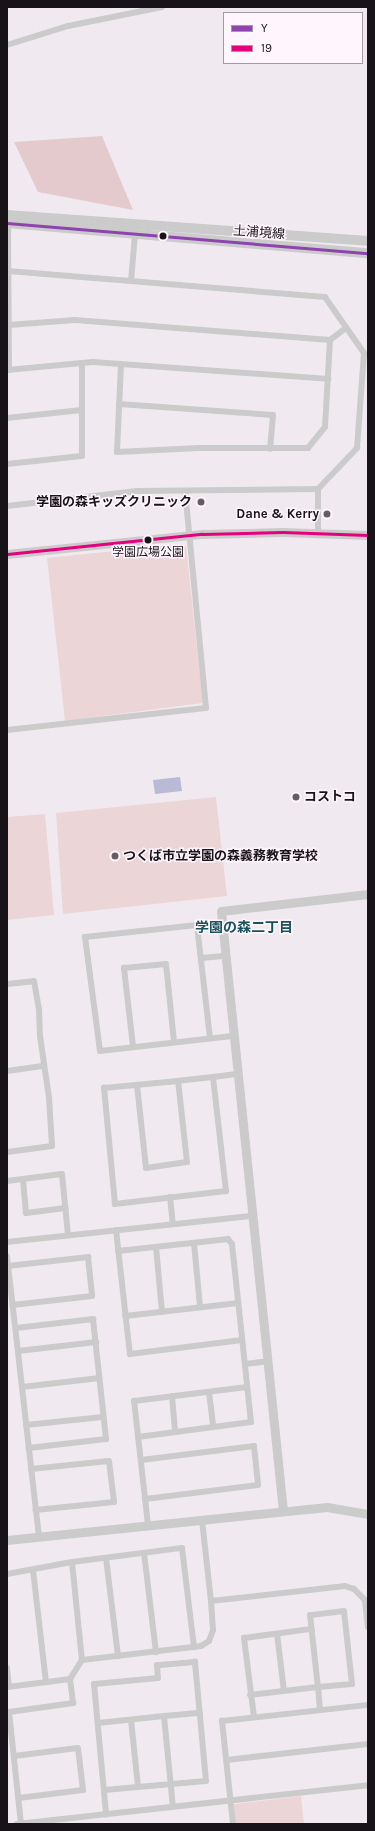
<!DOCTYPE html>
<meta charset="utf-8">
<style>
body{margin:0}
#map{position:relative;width:375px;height:1831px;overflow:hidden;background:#f0eaf0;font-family:Karla,"Noto Sans JP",sans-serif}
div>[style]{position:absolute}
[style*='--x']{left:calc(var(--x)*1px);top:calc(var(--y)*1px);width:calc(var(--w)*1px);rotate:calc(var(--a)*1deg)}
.green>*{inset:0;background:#ecd5d7}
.forest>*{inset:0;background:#e5cacd}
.water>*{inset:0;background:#b9bad5}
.street>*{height:6px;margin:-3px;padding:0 3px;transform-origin:3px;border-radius:3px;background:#cccbcc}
.secondary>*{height:9px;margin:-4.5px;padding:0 4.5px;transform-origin:4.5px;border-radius:4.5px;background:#cccbcc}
.primary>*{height:10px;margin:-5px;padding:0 5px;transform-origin:5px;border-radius:5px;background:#cccbcc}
.bus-1>*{height:3px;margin:-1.5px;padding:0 1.5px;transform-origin:1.5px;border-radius:1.5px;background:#8e44ad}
.bus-2>*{height:3px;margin:-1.5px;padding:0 1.5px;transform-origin:1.5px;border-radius:1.5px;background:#e5007d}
.dots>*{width:11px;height:11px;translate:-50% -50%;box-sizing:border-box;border:2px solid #fef5fd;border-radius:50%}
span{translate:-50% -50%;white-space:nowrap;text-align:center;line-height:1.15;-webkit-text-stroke:3px #fef5fd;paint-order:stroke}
.bus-label{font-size:12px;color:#181318}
.street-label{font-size:13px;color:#181318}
.poi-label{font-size:13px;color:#181318;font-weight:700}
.right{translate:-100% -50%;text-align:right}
.left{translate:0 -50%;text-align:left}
.neighbourhood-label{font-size:14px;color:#18535a;font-weight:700}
.frame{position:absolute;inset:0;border:8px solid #181318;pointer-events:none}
.legend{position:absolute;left:223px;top:12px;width:140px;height:52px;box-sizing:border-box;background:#fef5fd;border:1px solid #a29ba1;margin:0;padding:5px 7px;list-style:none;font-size:12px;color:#181318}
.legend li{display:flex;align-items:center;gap:8px;height:20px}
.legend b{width:20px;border:1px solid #a29ba1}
</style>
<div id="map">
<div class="green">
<i style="clip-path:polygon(182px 544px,186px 546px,203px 703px,65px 721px,47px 558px)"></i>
<i style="clip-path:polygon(216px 797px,227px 896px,63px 914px,56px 813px)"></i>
<i style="clip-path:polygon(45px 814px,54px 915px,7px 920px,7px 817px)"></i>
<i style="clip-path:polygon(301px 1796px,304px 1824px,235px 1824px,233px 1805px,235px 1804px)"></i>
</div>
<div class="forest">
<i style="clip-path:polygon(102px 136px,133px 210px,38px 192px,14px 142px)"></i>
</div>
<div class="water">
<i style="clip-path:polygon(180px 777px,182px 791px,155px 794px,153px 780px)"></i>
</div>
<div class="street">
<i style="--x:7;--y:45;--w:64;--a:-17.3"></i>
<i style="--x:68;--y:26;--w:96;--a:-11.4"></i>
<i style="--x:8;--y:224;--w:146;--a:89.6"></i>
<i style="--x:131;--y:281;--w:47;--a:-85.1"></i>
<i style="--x:9;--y:325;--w:66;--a:-4.3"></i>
<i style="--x:75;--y:320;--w:256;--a:4.5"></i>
<i style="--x:330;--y:340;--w:87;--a:93.3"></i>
<i style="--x:325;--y:427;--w:27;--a:129"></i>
<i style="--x:308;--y:448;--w:109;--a:180"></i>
<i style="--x:199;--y:448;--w:82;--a:177.2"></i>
<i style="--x:117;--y:452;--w:88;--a:-87.4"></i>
<i style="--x:330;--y:340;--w:20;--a:-37"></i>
<i style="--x:7;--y:370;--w:86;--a:-5.3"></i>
<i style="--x:93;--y:362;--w:236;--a:4.1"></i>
<i style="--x:119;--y:404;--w:154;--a:4.1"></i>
<i style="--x:273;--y:415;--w:34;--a:95"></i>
<i style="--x:7;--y:418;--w:75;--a:-6.1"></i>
<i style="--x:7;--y:464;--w:75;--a:-6.1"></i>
<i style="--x:82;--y:456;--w:93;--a:-90"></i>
<i style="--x:7;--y:506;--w:131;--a:-6.6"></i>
<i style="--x:137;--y:491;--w:181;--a:-0.6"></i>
<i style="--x:318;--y:489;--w:57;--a:-46.4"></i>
<i style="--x:357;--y:448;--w:95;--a:-85.8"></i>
<i style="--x:364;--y:353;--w:68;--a:-124.9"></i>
<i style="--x:325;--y:297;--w:318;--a:-175.3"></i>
<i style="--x:318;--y:533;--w:44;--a:-90"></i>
<i style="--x:7;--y:730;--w:200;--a:-6.3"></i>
<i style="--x:206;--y:708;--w:218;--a:-95.5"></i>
<i style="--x:201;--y:958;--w:23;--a:-5"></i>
<i style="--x:7;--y:984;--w:27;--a:-6"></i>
<i style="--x:34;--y:981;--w:28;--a:80"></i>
<i style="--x:39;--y:1009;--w:27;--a:88"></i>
<i style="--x:40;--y:1036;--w:63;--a:81.7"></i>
<i style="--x:49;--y:1098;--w:48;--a:86.4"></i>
<i style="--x:52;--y:1146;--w:45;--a:172.4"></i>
<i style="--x:210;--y:1038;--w:114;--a:-96.6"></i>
<i style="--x:197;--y:925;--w:113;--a:173.9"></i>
<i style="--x:85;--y:937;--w:115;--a:82.5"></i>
<i style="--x:100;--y:1051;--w:133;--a:-6.5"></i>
<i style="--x:133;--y:1046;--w:79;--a:-96.6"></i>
<i style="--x:124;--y:968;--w:42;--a:-5.4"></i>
<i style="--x:166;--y:964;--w:78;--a:84.1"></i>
<i style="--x:7;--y:1071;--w:36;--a:-8"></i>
<i style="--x:213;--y:1077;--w:115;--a:83.5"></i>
<i style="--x:226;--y:1191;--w:112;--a:173.3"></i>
<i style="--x:115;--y:1204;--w:117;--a:-95.4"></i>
<i style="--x:104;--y:1088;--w:53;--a:-5.4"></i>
<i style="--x:157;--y:1083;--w:11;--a:-5"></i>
<i style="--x:168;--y:1082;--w:45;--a:-6.3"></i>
<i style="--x:213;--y:1077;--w:24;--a:-7"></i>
<i style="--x:137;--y:1085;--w:83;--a:83.8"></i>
<i style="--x:146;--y:1168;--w:41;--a:-8.3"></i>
<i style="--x:187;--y:1162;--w:81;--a:-96.3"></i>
<i style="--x:23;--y:1179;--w:34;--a:85"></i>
<i style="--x:26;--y:1213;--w:40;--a:-7.1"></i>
<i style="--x:7;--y:1181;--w:55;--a:-7.3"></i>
<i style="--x:62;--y:1174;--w:61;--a:84.4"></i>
<i style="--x:170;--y:1197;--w:27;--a:84"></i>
<i style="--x:116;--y:1230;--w:125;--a:83.6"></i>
<i style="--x:130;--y:1354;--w:113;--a:-7.1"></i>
<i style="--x:7;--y:1242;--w:245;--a:-6.1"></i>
<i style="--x:194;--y:1243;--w:64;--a:84.6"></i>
<i style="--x:156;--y:1247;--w:65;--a:84.7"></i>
<i style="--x:118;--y:1251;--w:111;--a:-6.2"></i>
<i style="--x:228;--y:1239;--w:6;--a:51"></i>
<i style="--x:232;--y:1244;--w:179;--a:83.9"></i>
<i style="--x:251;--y:1422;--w:114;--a:172.4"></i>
<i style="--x:7;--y:1256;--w:283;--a:83.5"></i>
<i style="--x:8;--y:1266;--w:81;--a:-6.4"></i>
<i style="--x:88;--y:1257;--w:39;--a:84"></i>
<i style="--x:92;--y:1296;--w:80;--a:173.5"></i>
<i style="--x:125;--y:1316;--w:114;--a:-6.6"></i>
<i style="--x:16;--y:1328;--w:78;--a:-6.7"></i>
<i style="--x:93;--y:1319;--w:121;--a:83.8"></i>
<i style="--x:106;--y:1439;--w:78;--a:173.3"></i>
<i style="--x:18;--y:1351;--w:79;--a:-6.6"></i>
<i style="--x:245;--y:1364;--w:23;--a:-7"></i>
<i style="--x:22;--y:1387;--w:78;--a:-6.7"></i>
<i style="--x:209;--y:1392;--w:35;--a:83"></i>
<i style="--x:172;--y:1396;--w:36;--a:85"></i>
<i style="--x:26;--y:1425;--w:77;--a:-5.9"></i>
<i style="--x:141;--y:1460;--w:114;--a:-7.1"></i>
<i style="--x:254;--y:1446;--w:39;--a:84"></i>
<i style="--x:258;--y:1485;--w:114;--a:172.9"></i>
<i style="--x:31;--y:1469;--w:78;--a:-5.9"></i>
<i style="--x:109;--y:1461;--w:41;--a:83"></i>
<i style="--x:114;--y:1502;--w:79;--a:174.2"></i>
<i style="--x:202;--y:1520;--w:81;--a:83.7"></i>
<i style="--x:148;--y:1525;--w:125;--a:-96.4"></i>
<i style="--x:134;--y:1401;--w:114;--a:-7.1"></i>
<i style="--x:144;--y:1553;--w:100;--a:83.1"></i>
<i style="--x:106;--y:1558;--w:99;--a:83"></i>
<i style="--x:72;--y:1562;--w:111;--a:-7.3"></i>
<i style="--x:182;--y:1548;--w:100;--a:83.1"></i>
<i style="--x:33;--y:1570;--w:113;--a:83.4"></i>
<i style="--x:7;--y:1574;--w:66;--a:-10.5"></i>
<i style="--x:72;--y:1562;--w:99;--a:84.2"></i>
<i style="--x:277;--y:1634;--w:57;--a:83"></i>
<i style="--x:7;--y:1668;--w:19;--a:84"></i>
<i style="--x:7;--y:1687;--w:64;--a:-7.2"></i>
<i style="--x:250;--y:1695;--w:68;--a:-6.7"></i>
<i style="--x:318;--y:1687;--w:34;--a:-5"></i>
<i style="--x:352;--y:1684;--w:73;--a:-96.3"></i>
<i style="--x:344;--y:1611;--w:34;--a:173"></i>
<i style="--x:310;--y:1615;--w:72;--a:83.7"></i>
<i style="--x:318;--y:1687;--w:23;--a:85"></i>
<i style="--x:164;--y:1716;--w:36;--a:-5"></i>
<i style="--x:254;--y:1717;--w:80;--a:-97.2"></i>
<i style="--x:244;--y:1638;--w:68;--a:-7.7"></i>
<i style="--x:131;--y:1720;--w:67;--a:84"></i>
<i style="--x:98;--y:1723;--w:66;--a:-6.1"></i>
<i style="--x:164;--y:1716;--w:91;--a:84.4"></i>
<i style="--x:14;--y:1756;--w:64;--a:-7.1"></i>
<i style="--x:78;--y:1748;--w:42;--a:83.2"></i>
<i style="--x:83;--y:1790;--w:65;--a:173"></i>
<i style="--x:226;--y:1760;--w:143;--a:-6.4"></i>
<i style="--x:104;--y:1790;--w:102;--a:-5"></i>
<i style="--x:206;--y:1781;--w:120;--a:-95.3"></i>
<i style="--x:195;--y:1662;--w:38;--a:175"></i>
<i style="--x:157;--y:1665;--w:13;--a:86"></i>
<i style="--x:158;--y:1678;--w:64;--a:174.6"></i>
<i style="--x:94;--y:1684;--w:131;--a:84.7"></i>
<i style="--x:17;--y:1824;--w:353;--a:-6.3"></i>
<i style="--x:21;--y:1824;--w:113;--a:-96.1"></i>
<i style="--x:9;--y:1712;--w:65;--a:-8"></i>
<i style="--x:73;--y:1703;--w:24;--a:-97"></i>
<i style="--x:70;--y:1679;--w:22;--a:-58"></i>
<i style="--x:82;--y:1660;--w:120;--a:-6.7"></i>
<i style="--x:201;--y:1646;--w:9;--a:-32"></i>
<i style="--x:209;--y:1641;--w:12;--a:-70"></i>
<i style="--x:213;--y:1630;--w:29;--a:-94"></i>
<i style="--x:211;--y:1601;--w:135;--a:-6.4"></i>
<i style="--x:345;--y:1586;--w:9;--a:18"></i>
<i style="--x:354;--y:1589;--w:16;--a:45"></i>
<i style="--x:365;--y:1600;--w:27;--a:84"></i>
<i style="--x:233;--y:1824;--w:104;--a:-96.1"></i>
<i style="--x:222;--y:1721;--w:147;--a:-6.3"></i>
</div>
<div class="secondary">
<i style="--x:7;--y:554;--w:196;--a:-5.9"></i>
<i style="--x:202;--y:534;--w:81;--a:-1.4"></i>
<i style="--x:283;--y:532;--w:85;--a:2"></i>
<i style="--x:283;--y:1511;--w:603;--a:-95.9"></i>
<i style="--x:221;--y:911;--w:148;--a:-6.6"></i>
<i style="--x:7;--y:1540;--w:322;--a:-5.9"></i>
<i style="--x:327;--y:1507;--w:42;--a:9.7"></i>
</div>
<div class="primary">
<i style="--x:7;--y:215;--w:362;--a:4.1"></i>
<i style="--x:7;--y:223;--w:362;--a:4.8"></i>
</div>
<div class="bus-1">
<i style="--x:7;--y:223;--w:362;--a:4.8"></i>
</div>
<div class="bus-2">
<i style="--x:7;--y:554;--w:196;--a:-5.9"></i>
<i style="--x:202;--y:534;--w:81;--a:-1.4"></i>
<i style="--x:283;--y:532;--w:85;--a:2"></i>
</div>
<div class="dots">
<i style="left:163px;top:236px;background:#181318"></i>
<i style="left:201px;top:502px;background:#645e64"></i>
<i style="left:327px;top:514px;background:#645e64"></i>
<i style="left:148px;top:540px;background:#181318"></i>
<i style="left:296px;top:797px;background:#645e64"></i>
<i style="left:115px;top:856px;background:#645e64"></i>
</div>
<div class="bus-label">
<span style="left:148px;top:553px">学園広場公園</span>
</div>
<div class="street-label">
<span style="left:259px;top:233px;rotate:4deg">土浦境線</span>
</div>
<div class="poi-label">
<span class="right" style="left:192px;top:502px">学園の森キッズクリニック</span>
<span class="right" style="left:319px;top:514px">Dane &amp; Kerry</span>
<span class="left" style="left:304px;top:797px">コストコ</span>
<span class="left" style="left:123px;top:856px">つくば市立学園の森義務教育学校</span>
</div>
<div class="neighbourhood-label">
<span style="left:244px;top:928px">学園の森二丁目</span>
</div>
<div class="frame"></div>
<ul class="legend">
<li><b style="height:5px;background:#8e44ad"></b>Y</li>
<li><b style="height:5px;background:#e5007d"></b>19</li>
</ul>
</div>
